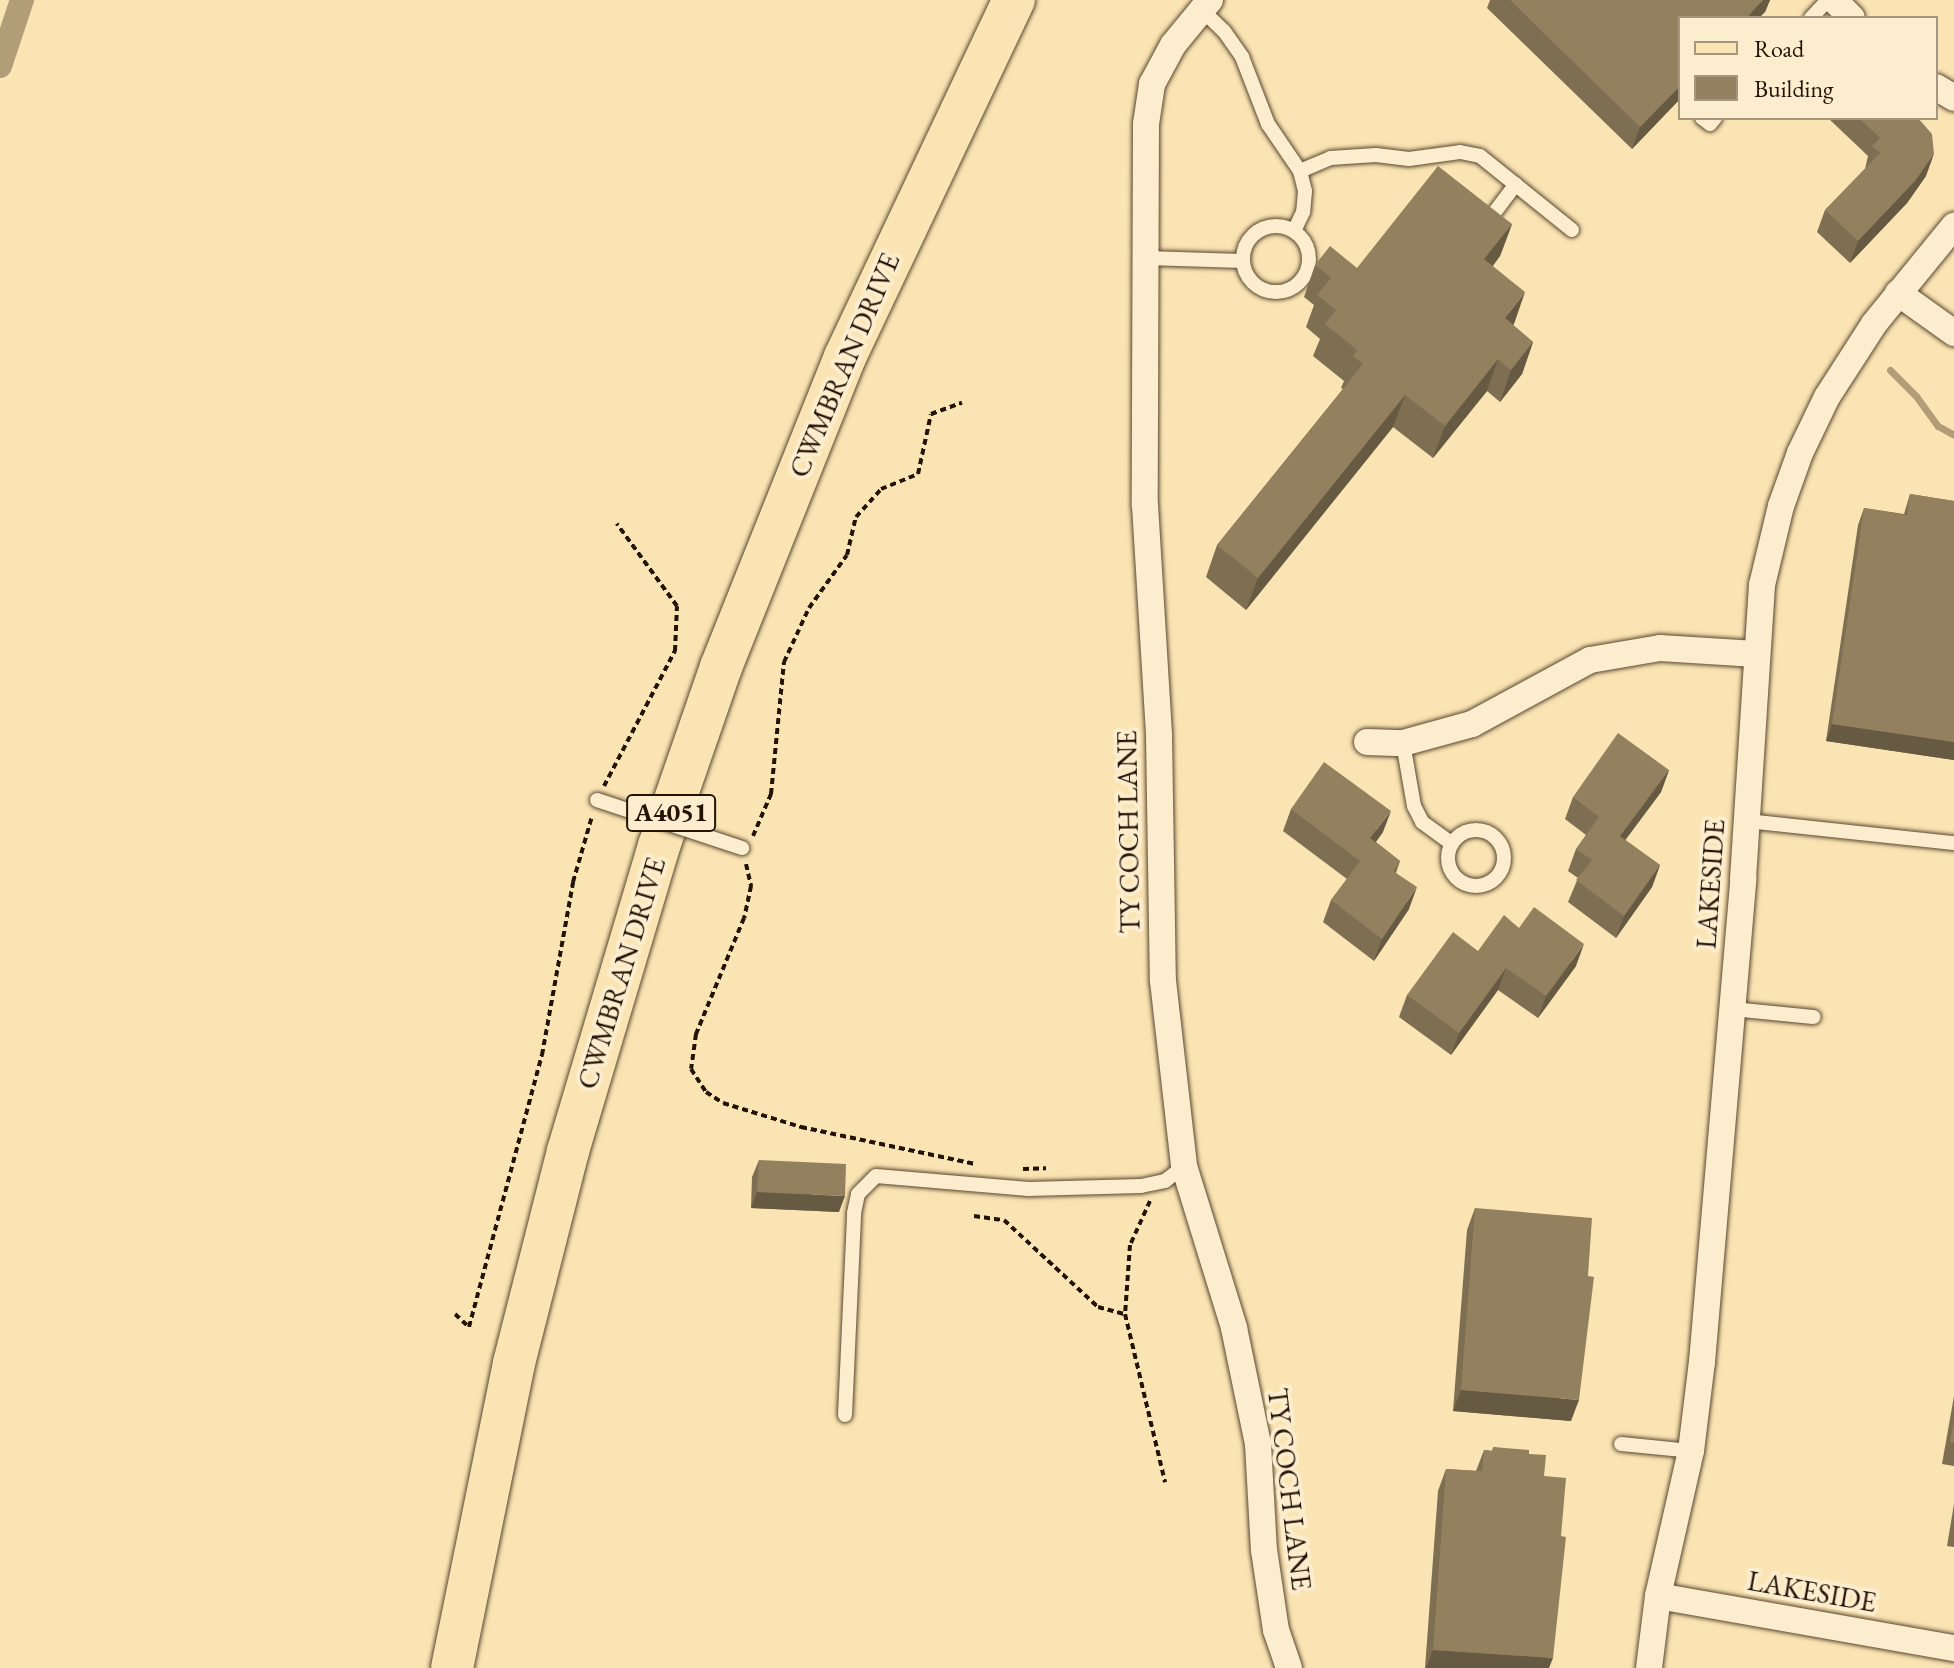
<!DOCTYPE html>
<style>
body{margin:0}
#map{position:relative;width:1954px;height:1668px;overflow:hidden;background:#fbe4b3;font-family:"EB Garamond",serif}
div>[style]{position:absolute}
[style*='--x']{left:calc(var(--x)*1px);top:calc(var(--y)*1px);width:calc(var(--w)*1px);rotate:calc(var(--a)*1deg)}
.stream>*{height:7px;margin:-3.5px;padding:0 3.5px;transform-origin:3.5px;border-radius:3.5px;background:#b19d78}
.canal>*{height:24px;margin:-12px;padding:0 12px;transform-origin:12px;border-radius:12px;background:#b19d78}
.path>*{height:4px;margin-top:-2px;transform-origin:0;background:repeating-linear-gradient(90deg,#221305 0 6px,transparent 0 10px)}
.roads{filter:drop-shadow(0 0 2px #584730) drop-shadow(0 0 2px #584730)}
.service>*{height:14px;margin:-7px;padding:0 7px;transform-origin:7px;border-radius:7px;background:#fcedce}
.service>.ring{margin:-7px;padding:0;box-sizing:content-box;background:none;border:14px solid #fcedce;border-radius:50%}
.minor>*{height:26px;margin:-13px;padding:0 13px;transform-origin:13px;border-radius:13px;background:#fcedce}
.primary>*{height:42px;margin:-21px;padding:0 21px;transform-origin:21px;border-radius:21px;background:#fbe4b3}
.bridges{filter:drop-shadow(0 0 2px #584730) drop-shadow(0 0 2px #584730)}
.service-bridge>*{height:14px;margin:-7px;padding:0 7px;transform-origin:7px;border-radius:7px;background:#fcedce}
.wall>*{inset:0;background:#7e6e52}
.shaded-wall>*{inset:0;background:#675a42}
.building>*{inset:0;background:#93805f}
span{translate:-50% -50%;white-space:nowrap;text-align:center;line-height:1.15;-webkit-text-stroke:8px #fcedce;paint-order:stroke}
.shield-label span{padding:2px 6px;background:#fcedce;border:2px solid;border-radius:6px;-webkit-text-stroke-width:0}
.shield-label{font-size:26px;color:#221305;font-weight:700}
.street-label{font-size:28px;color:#221305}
.legend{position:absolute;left:1678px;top:16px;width:260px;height:104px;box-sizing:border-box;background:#fcedce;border:2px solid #a5967e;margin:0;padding:10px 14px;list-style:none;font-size:24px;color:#221305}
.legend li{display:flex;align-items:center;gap:16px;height:40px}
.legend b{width:40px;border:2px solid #a5967e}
</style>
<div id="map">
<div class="stream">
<i style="--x:1890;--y:370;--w:37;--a:45"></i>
<i style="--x:1916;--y:396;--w:37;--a:54"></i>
<i style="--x:1938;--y:426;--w:18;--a:29"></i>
</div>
<div class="canal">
<i style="--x:0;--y:66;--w:70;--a:-71.6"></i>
</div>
<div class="path">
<i style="--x:604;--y:786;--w:153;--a:-62.3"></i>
<i style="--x:675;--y:651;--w:45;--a:-87.5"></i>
<i style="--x:677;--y:606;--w:102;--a:-126.2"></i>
<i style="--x:753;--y:836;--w:46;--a:-66.8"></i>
<i style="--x:771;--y:794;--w:133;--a:-84.4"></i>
<i style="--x:784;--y:662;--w:60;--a:-65.2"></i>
<i style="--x:809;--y:608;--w:65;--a:-54.4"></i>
<i style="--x:847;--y:555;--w:39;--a:-77"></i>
<i style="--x:856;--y:517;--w:38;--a:-48"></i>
<i style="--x:881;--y:489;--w:40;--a:-22"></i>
<i style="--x:918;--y:474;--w:61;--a:-77.8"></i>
<i style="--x:931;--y:414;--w:33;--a:-20"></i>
<i style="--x:746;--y:864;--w:23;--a:77"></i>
<i style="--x:751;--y:886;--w:33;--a:102"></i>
<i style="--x:744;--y:918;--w:126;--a:112.5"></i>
<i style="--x:696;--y:1034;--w:35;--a:98"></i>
<i style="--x:691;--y:1069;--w:27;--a:57"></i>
<i style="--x:706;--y:1092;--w:20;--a:33"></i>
<i style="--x:723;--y:1103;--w:82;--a:17.1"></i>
<i style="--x:801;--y:1127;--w:178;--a:12"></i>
<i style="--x:1023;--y:1169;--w:23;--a:-2"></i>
<i style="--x:1150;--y:1201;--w:48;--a:114.4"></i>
<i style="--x:1130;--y:1245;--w:69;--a:94.1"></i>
<i style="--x:1125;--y:1314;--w:173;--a:76.6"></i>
<i style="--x:974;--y:1216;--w:30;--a:8"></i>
<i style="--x:1004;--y:1220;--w:128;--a:42.8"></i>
<i style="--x:1098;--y:1307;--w:28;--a:15"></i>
<i style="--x:455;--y:1314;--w:19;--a:43"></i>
<i style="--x:469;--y:1327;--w:282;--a:-75"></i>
<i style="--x:542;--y:1055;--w:176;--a:-79.8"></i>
<i style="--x:573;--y:882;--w:69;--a:-73.9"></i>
</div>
<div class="roads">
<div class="service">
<i style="--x:1202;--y:10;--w:30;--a:44"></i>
<i style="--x:1224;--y:31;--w:32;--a:55"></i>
<i style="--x:1242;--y:57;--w:72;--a:68.8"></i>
<i style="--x:1268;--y:124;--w:57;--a:55.8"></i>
<i style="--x:1300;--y:171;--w:21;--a:76"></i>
<i style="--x:1305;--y:191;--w:21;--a:95"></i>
<i style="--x:1303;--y:212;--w:21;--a:115"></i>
<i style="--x:1811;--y:18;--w:25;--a:-47"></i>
<i style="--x:1702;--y:118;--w:10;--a:37"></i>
<i style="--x:1710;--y:124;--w:8;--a:-50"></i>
<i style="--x:1300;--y:171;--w:33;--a:-23"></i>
<i style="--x:1330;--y:158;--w:46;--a:-3.7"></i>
<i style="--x:1376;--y:155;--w:33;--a:7"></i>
<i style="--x:1409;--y:159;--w:51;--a:-7.8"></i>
<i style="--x:1460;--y:152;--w:20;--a:11"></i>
<i style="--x:1480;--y:156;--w:118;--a:38.8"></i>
<i style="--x:1485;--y:225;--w:51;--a:-52.9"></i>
<i class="ring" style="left:1243px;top:226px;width:52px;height:52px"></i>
<i style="--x:1145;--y:258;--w:98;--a:1.8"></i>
<i style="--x:1403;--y:743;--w:64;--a:80.1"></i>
<i style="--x:1414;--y:806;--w:18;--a:63"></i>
<i style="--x:1422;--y:822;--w:37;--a:36"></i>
<i style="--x:1747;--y:821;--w:208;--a:6.1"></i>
<i class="ring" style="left:1448px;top:830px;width:42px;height:42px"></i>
<i style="--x:1732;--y:1009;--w:82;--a:5.6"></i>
<i style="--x:845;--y:1415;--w:202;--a:-87.4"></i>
<i style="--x:854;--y:1213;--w:19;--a:-78"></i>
<i style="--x:858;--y:1194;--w:25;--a:-45"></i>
<i style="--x:876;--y:1176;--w:153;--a:4.9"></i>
<i style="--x:1028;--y:1189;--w:113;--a:-1.5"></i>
<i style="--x:1141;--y:1186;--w:25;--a:-12"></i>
<i style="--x:1165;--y:1181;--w:24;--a:-38"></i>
<i style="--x:1621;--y:1444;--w:70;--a:5.7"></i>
</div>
<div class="minor">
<i style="--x:1210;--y:0;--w:58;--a:129.4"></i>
<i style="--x:1173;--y:45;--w:44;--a:118.3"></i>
<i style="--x:1152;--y:84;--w:40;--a:98.5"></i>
<i style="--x:1146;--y:124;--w:381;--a:90.2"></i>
<i style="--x:1145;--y:505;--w:230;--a:86.5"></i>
<i style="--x:1159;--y:735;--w:246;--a:89.1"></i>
<i style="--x:1163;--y:981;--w:186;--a:83.5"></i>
<i style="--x:1184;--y:1166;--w:170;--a:72.8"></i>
<i style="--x:1234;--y:1328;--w:118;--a:78.3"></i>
<i style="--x:1258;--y:1444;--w:106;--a:86.8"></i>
<i style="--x:1264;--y:1550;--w:81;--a:81.5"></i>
<i style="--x:1276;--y:1630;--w:40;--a:71.1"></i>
<i style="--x:1834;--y:0;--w:25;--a:45"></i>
<i style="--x:1936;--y:87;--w:21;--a:31"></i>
<i style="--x:1898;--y:293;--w:69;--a:35.5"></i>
<i style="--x:1367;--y:742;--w:36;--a:2"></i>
<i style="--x:1403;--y:743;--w:72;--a:-15.4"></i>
<i style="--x:1472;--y:724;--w:134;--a:-28.5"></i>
<i style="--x:1590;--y:660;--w:71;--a:-9.7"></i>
<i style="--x:1660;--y:648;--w:96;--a:3.6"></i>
<i style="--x:1658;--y:1596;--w:301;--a:10"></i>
<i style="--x:1649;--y:1668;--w:73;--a:-82.9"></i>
<i style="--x:1658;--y:1596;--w:149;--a:-77.2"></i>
<i style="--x:1691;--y:1451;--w:90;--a:-83"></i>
<i style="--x:1702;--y:1362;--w:485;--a:-85.1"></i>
<i style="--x:1743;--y:879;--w:295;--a:-86.3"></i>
<i style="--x:1762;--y:585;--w:81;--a:-76.5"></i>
<i style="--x:1781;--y:506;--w:56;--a:-70.3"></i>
<i style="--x:1800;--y:453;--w:62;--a:-64.3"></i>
<i style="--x:1827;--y:397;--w:87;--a:-57.2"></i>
<i style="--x:1874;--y:324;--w:127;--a:-50.8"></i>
</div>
<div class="primary">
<i style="--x:452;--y:1668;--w:311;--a:-78.5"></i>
<i style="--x:514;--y:1363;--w:219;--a:-75.7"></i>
<i style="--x:568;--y:1151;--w:318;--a:-73.4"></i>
<i style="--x:659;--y:846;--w:189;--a:-70.9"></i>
<i style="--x:721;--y:667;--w:334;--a:-68.2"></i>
<i style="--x:845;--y:357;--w:395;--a:-64.7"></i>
</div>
</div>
<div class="bridges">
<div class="service-bridge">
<i style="--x:597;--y:800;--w:153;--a:18.3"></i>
</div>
</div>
<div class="wall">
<i style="clip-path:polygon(1490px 0,1770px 0,1765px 12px,1680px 18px,1680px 99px,1632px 149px,1487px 8px)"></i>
<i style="clip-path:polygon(1828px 118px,1918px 118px,1926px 176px,1907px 203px,1850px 263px,1817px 232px,1825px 210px,1865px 169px,1868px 156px)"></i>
<i style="clip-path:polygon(1512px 224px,1500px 256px,1493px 266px,1513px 325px,1533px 342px,1522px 374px,1500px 402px,1487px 391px,1433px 458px,1393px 427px,1246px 610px,1206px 577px,1217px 545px,1343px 389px,1341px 388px,1344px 381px,1313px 356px,1320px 339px,1306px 327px,1314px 305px,1304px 297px,1315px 265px,1357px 268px)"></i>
<i style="clip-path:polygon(1910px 494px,1954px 501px,1954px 760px,1826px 741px,1858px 525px,1864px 508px,1904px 514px)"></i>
<i style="clip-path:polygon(1669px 770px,1661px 792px,1625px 840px,1660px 865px,1652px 887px,1616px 938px,1568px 902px,1578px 878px,1568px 871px,1576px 849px,1586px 835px,1565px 819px,1573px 797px)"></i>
<i style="clip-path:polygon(1291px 809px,1383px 832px,1376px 842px,1400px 861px,1396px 873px,1409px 909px,1374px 961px,1323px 922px,1331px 900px,1347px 879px,1283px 831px)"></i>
<i style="clip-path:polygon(1519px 928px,1576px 966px,1538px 1018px,1498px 990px,1451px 1055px,1399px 1017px,1407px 995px,1478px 951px)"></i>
<i style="clip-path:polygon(759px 1160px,839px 1212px,751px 1208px,752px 1177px)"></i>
<i style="clip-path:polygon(1475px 1208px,1571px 1421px,1453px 1411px,1467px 1230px)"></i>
<i style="clip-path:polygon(1954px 1396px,1954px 1466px,1942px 1464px)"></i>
<i style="clip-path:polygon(1493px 1447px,1529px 1454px,1544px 1476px,1549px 1668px,1425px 1668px,1438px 1491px,1446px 1469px,1476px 1471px,1484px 1450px,1492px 1451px)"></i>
<i style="clip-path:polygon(1954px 1504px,1954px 1547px,1947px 1546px)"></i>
</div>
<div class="shaded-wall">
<i style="clip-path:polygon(1763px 0,1770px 0,1765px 12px,1759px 18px,1746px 18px)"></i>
<i style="clip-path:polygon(1680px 86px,1680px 99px,1632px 149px,1640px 127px)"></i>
<i style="clip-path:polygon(1934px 154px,1926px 176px,1907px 203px,1850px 263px,1858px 241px)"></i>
<i style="clip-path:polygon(1512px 224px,1500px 256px,1472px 291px,1484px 259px)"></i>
<i style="clip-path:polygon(1525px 292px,1514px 324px,1493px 351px,1505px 318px)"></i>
<i style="clip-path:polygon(1533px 342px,1522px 374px,1500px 402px,1511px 370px)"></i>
<i style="clip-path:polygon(1498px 359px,1487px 391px,1433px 458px,1445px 426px)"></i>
<i style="clip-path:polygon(1405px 395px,1393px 427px,1246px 610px,1258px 578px)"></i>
<i style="clip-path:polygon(1832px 724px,1954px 742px,1954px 760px,1826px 741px)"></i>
<i style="clip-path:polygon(1669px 770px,1661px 792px,1612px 858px,1620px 836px)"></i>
<i style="clip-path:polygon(1391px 811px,1383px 832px,1362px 860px,1370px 838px)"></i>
<i style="clip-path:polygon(1660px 865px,1652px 887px,1616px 938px,1624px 916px)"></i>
<i style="clip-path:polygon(1417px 887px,1409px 909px,1374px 961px,1382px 939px)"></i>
<i style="clip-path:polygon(1584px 944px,1576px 966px,1538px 1018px,1546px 996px)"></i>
<i style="clip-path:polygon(1506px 968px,1498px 990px,1451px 1055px,1459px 1033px)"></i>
<i style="clip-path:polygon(757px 1192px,845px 1196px,839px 1212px,751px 1208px)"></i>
<i style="clip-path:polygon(1461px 1390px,1579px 1400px,1571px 1421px,1453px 1411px)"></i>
<i style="clip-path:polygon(1433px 1650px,1553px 1658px,1549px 1668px,1426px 1668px)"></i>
</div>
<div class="building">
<i style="clip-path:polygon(1510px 0,1763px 0,1746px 18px,1680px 18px,1680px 86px,1640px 127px)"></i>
<i style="clip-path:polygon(1859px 118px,1918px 118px,1932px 134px,1934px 154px,1915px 181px,1858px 241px,1825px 210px,1880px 153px,1872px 146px,1880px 138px)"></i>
<i style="clip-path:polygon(1438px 166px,1512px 224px,1484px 259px,1525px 292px,1505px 318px,1533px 342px,1511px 370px,1498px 359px,1445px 426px,1405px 395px,1258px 578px,1217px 545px,1363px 364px,1353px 356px,1357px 350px,1325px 324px,1336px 310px,1317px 295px,1331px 278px,1315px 265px,1330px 246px,1357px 268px)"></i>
<i style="clip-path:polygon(1910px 494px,1954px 501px,1954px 742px,1832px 724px,1864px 508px,1907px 515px)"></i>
<i style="clip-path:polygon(1618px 733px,1669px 770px,1620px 836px,1660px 865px,1624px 916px,1576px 880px,1592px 860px,1576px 849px,1599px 817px,1573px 797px)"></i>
<i style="clip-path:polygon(1324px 762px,1391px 811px,1370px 838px,1400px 861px,1393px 871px,1417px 887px,1382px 939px,1331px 900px,1360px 861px,1291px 809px)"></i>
<i style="clip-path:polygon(1534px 907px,1584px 944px,1546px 996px,1506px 968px,1459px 1033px,1407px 995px,1453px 932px,1478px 951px,1504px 915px,1519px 928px)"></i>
<i style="clip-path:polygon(759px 1160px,846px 1164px,845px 1196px,757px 1192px)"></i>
<i style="clip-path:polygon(1475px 1208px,1592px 1218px,1588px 1276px,1594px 1277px,1579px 1400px,1461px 1390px)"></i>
<i style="clip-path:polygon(1954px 1419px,1954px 1443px,1950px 1442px)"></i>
<i style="clip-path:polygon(1493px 1447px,1529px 1450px,1529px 1454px,1546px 1455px,1544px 1476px,1566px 1478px,1561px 1536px,1566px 1537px,1553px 1658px,1433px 1650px,1446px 1469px,1482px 1471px,1484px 1450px,1493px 1451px)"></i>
</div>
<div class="shield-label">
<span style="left:671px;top:813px">A4051</span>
</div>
<div class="street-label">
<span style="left:844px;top:365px;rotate:-67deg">CWMBRAN DRIVE</span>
<span style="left:1128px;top:832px;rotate:-91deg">TY COCH LANE</span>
<span style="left:1710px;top:884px;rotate:-86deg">LAKESIDE</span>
<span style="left:621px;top:973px;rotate:-73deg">CWMBRAN DRIVE</span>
<span style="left:1290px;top:1489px;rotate:83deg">TY COCH LANE</span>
<span style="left:1812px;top:1591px;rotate:10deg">LAKESIDE</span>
</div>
<ul class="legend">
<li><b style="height:10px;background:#fbe4b3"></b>Road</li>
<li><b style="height:22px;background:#93805f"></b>Building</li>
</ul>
</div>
